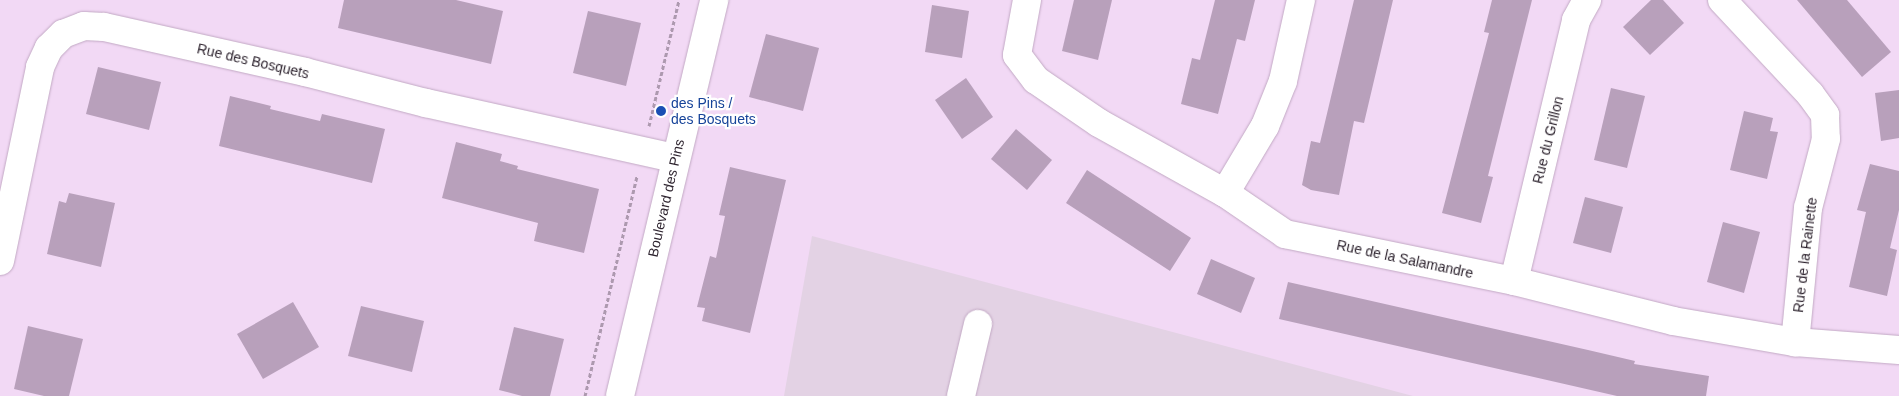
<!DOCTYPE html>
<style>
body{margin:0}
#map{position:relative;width:1899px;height:396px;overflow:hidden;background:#f2d9f5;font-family:Arial,sans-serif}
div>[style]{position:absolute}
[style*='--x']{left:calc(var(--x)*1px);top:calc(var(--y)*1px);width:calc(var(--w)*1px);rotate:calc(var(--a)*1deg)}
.commercial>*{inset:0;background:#e3d2e4}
.building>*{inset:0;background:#b8a0bb}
.path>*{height:3px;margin-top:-1.5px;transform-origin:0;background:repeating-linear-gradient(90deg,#ad99af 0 4px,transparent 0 6.5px)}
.roads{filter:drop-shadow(0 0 1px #c2a9c4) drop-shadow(0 0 1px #c2a9c4)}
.minor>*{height:28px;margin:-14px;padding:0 14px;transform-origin:14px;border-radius:14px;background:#fff}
.dots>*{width:14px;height:14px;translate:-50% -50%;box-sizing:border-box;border:2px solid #fff;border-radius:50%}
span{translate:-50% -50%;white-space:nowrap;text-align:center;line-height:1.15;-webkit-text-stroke:4.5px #fff;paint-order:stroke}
.street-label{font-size:14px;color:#2e242f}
.transit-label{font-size:14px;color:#164399}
.left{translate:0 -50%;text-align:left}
</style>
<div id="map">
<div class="commercial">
<i style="clip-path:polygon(812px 236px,1413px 396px,784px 396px)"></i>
</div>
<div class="building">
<i style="clip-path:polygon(344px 0,456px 0,503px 11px,491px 64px,338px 28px)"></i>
<i style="clip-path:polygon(1074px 0,1112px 0,1098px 60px,1062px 51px)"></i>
<i style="clip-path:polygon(1215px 0,1255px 0,1245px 41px,1237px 39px,1218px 114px,1181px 104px,1192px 58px,1200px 60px)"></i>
<i style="clip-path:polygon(1354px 0,1393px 0,1364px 123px,1354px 121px,1339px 195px,1311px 190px,1302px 185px,1311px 141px,1320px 143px)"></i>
<i style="clip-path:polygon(1492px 0,1532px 0,1488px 176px,1493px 177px,1481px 223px,1442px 213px,1489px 33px,1484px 32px)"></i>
<i style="clip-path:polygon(1651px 0,1663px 0,1684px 23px,1650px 55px,1623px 27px)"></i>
<i style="clip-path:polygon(1797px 0,1847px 0,1891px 52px,1862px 77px)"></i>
<i style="clip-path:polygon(932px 5px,969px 11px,962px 58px,925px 52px)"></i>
<i style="clip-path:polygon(588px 11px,641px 23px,626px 86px,573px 73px)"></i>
<i style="clip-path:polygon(766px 34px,819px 48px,803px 111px,749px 97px)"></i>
<i style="clip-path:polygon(98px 67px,161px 82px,149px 130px,86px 114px)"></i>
<i style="clip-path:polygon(966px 78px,993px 117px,962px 139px,935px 100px)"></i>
<i style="clip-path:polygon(1611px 88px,1645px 96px,1627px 168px,1594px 160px)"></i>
<i style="clip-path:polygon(1899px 90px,1899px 138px,1881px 141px,1875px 93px)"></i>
<i style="clip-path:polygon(230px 96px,271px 106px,270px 109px,320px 121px,322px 114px,385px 129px,372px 183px,219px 146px)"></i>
<i style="clip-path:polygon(1744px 111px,1773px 118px,1770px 131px,1778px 132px,1767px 179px,1730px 170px)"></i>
<i style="clip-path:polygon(1016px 129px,1052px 160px,1027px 190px,991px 159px)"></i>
<i style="clip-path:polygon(456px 142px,502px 154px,500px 161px,518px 166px,517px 169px,599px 189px,584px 253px,534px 241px,538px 223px,442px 198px)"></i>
<i style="clip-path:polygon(1870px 164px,1899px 171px,1899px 210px,1890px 248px,1897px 250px,1887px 296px,1849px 287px,1866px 212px,1857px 210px)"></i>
<i style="clip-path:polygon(730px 167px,786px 180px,750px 333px,702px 321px,705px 308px,697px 307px,710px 256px,716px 258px,725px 216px,719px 215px)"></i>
<i style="clip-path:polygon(1087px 170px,1191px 238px,1170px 271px,1066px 203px)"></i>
<i style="clip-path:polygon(69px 193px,115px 203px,101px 267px,47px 254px,59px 201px,66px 203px)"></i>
<i style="clip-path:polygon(1585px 197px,1623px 207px,1611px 253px,1573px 243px)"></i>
<i style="clip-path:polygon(1723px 222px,1760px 232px,1744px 293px,1707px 282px)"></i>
<i style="clip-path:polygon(1211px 259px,1255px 278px,1241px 313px,1197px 294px)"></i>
<i style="clip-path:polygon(1288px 282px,1588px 350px,1635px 361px,1634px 364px,1709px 376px,1706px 396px,1617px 396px,1279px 319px)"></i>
<i style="clip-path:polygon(293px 302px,319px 347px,263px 379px,237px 334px)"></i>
<i style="clip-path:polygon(361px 306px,424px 321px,412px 372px,348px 356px)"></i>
<i style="clip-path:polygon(28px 326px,83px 339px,69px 396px,44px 396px,14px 389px)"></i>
<i style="clip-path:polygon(514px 327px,564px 339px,550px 396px,522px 396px,499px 390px)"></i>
</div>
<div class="path">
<i style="--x:649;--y:126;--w:130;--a:-76.6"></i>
<i style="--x:585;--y:396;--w:226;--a:-76.7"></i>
</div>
<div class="roads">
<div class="minor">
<i style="--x:1027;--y:0;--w:56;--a:100.3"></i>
<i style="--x:1017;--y:55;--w:31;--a:53"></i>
<i style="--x:1036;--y:80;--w:76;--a:34.3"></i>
<i style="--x:1099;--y:123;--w:144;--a:29.1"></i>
<i style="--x:1225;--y:193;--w:73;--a:34.3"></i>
<i style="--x:1285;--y:234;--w:234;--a:11.6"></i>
<i style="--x:1514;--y:281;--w:164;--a:14.1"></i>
<i style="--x:1673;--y:321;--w:124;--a:9.8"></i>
<i style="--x:1795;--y:342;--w:104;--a:4.4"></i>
<i style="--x:1722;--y:0;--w:129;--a:46.9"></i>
<i style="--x:1810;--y:94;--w:26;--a:54"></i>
<i style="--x:1825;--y:115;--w:24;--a:88"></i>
<i style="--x:1826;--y:139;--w:71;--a:104.6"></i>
<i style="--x:1808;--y:208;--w:135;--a:95.5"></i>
<i style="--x:1225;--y:193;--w:78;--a:-59.2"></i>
<i style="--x:1265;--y:126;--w:48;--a:-68.2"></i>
<i style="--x:1283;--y:81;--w:83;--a:-77.5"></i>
<i style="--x:0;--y:261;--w:198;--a:-78.3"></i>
<i style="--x:40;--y:67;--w:21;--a:-65"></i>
<i style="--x:49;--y:48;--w:20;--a:-45"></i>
<i style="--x:63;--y:34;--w:22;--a:-21"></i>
<i style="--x:84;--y:26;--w:20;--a:3"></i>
<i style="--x:104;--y:27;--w:206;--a:12.6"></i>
<i style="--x:305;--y:72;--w:125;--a:14.4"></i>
<i style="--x:426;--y:103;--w:255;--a:12.5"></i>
<i style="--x:1514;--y:281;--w:268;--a:-76.6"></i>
<i style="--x:1576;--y:20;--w:23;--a:-61"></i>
<i style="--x:620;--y:396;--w:407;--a:-76.6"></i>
<i style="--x:961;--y:396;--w:74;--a:-76.7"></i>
</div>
</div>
<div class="dots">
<i style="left:661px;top:111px;background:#1a4fb4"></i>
</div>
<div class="street-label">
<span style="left:253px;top:61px;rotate:13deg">Rue des Bosquets</span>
<span style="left:1548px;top:140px;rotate:-76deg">Rue du Grillon</span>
<span style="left:666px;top:198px;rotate:-77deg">Boulevard des Pins</span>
<span style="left:1805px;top:255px;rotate:-83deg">Rue de la Rainette</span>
<span style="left:1405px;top:259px;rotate:12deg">Rue de la Salamandre</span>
</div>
<div class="transit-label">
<span class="left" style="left:671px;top:111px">des Pins /<br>des Bosquets</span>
</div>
</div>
